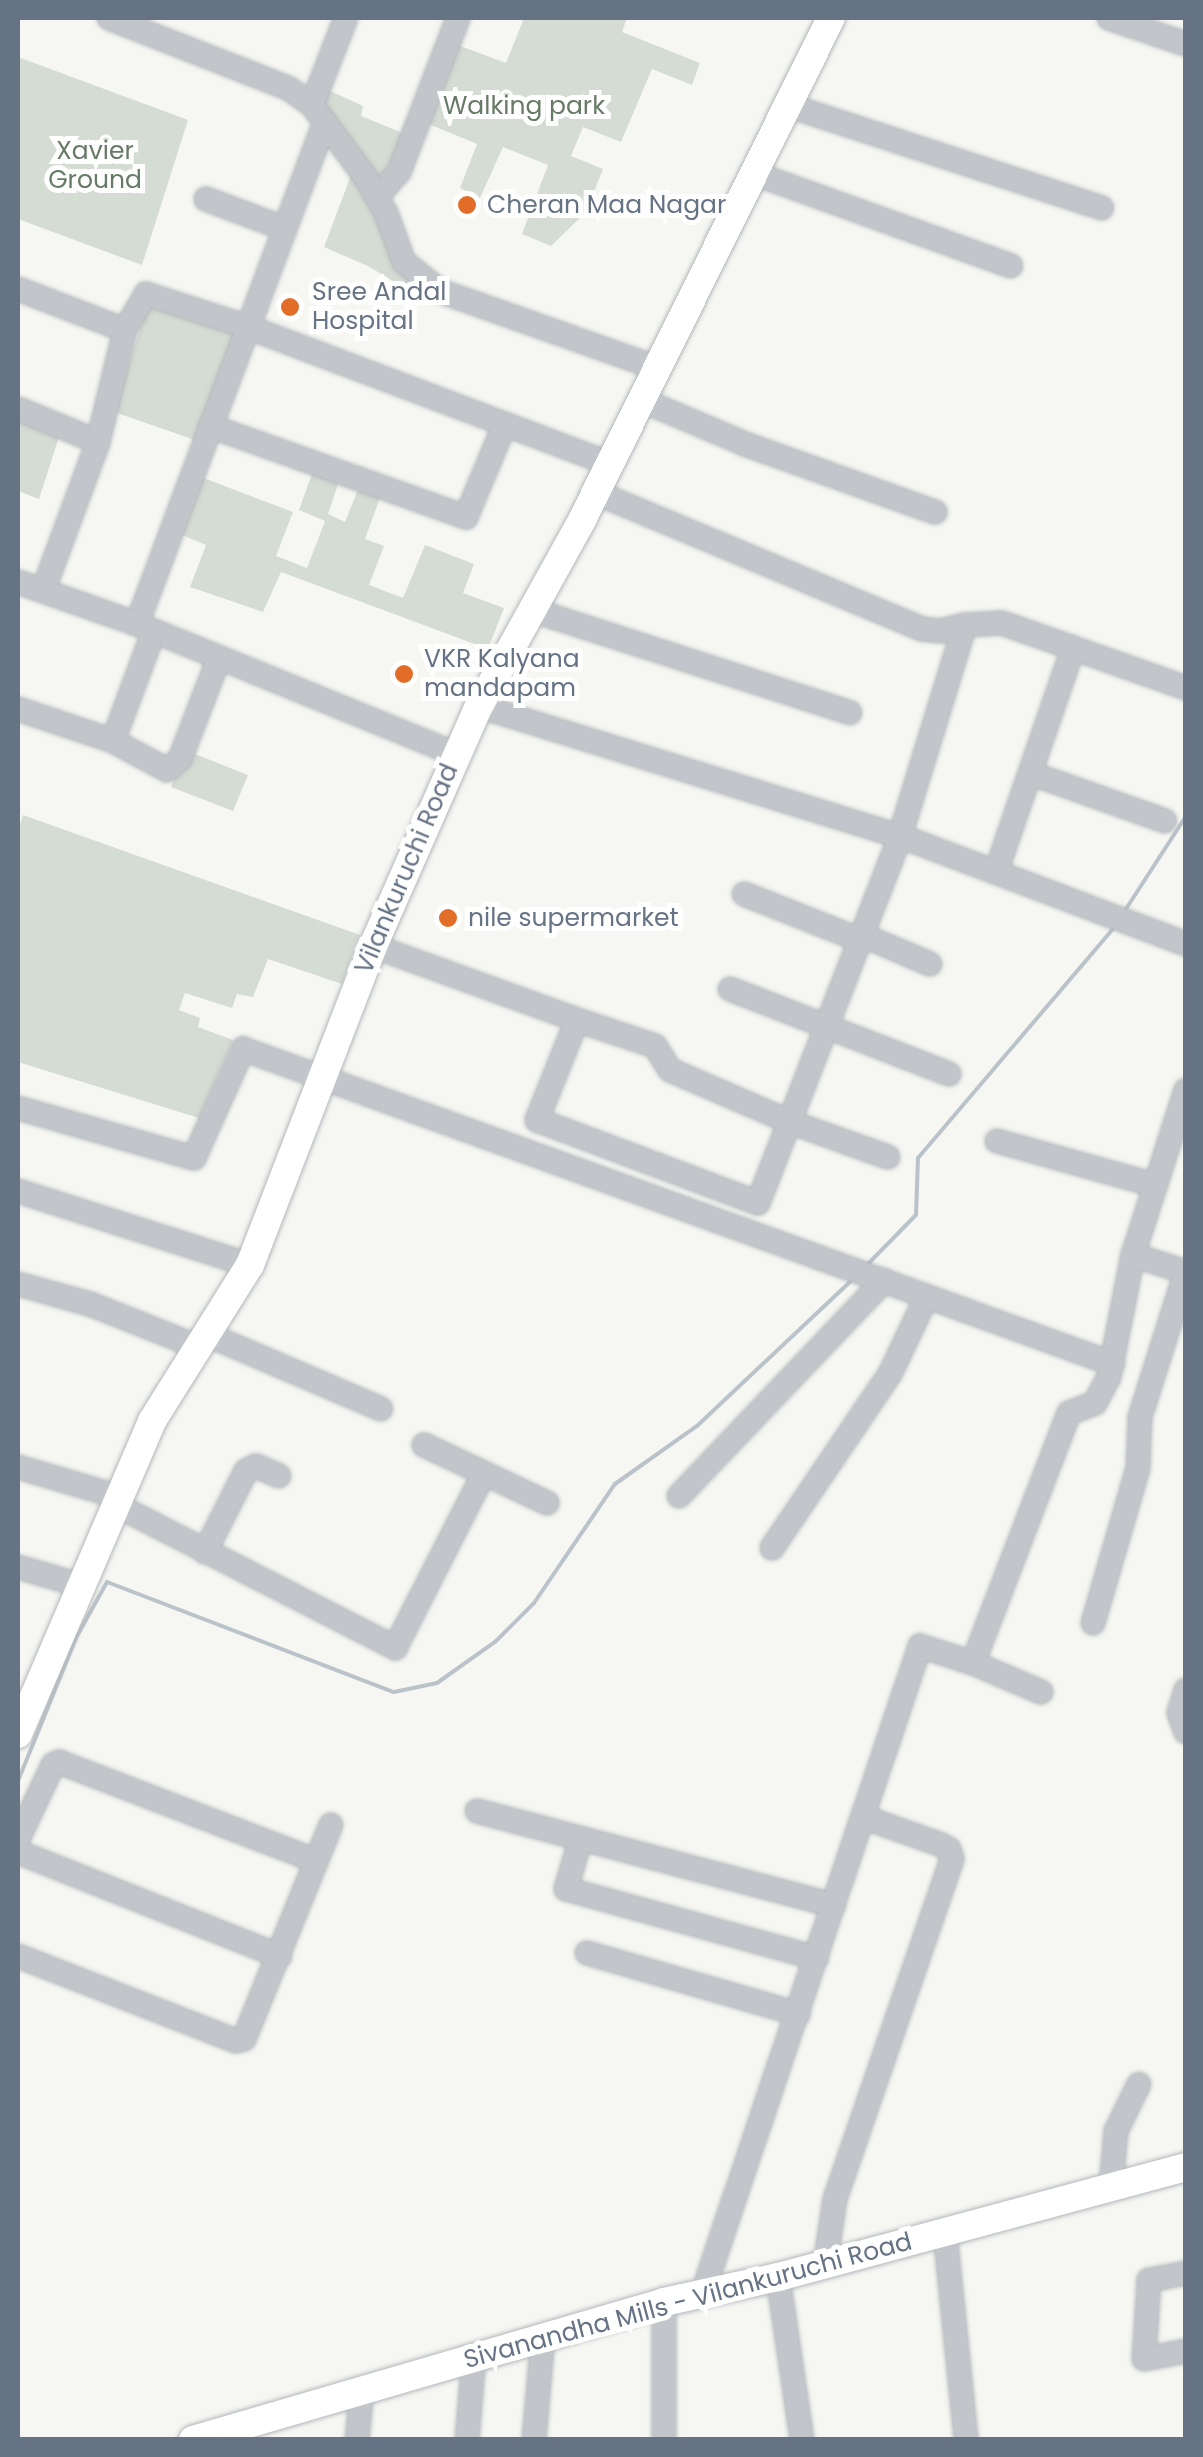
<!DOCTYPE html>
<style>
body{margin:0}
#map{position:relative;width:1203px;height:2457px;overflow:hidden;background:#f6f7f3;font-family:Poppins,sans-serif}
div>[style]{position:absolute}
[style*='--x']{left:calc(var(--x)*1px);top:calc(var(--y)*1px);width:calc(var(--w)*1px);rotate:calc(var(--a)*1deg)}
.green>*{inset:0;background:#d5dcd3}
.stream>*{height:4px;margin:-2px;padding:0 2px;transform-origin:2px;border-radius:2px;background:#bac3c9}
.roads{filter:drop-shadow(0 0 2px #b3b7bb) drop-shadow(0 0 2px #b3b7bb)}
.minor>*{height:22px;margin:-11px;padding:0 11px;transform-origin:11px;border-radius:11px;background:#c2c5c9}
.major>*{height:28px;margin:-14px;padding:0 14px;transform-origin:14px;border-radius:14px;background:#fff}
.dots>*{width:28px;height:28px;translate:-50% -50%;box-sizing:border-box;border:5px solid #fff;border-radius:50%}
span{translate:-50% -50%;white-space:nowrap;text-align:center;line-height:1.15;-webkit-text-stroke:10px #fff;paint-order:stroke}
.park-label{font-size:25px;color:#667b65}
.poi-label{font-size:25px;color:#667384}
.left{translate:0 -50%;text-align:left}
.street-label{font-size:25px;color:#667384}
.frame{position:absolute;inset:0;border:20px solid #667384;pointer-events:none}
</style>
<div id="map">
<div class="green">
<i style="clip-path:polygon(524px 18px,627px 18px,622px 32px,700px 63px,692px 85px,652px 69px,621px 142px,583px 127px,571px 156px,603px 169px,586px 212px,551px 246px,522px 234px,548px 165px,503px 147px,480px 198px,460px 188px,477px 144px,424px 122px,455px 44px,506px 63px)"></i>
<i style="clip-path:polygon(18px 57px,188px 120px,142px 265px,18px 219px)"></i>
<i style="clip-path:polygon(326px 89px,363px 106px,361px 116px,405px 134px,391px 169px,378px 177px,322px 104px)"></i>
<i style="clip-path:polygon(353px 170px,424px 286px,419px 297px,368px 266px,324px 247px)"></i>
<i style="clip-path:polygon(149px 300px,236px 329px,195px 440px,114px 412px)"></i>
<i style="clip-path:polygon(18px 414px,61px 431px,39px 499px,18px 491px)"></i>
<i style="clip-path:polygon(313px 471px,339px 481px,328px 514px,345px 522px,359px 487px,381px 495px,365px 539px,384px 546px,369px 585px,403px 598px,425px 545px,474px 564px,463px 593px,504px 608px,488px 649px,281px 572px,263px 612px,190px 587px,206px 545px,180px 534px,201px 477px,293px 512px,276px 556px,307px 568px,325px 521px,299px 510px)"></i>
<i style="clip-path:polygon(185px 750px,248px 775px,233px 811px,171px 787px)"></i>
<i style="clip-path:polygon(23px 815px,360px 935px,342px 984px,268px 959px,253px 997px,237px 994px,232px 1008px,185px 993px,179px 1010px,200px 1018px,198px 1027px,233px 1040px,199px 1118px,18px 1062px,18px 830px)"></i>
</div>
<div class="stream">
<i style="--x:1124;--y:912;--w:114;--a:-57.1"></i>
<i style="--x:866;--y:1266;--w:71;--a:-45.6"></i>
<i style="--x:916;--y:1215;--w:57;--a:-88"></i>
<i style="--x:918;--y:1158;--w:302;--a:-49.6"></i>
<i style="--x:18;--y:1781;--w:157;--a:-67.9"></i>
<i style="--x:77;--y:1636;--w:62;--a:-60.9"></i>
<i style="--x:107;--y:1582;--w:307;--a:21"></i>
<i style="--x:394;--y:1692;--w:44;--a:-11.8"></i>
<i style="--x:437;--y:1683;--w:71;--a:-35.3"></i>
<i style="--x:495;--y:1642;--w:55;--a:-45"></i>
<i style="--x:534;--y:1603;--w:144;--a:-55.8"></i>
<i style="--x:615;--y:1484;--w:100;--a:-35.3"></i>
<i style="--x:697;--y:1426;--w:213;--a:-43.3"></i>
</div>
<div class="roads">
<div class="minor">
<i style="--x:109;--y:18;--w:192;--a:21.4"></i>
<i style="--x:288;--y:88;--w:29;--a:35"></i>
<i style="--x:312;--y:105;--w:91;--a:53.5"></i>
<i style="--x:366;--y:178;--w:40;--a:60.3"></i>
<i style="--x:386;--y:213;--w:52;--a:69.8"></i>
<i style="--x:404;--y:262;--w:46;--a:38.9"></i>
<i style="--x:440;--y:291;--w:228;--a:19.5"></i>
<i style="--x:1109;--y:18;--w:81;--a:18.7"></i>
<i style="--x:312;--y:105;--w:93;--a:-68.7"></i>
<i style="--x:787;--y:105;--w:331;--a:18.1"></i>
<i style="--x:753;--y:173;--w:274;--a:19.8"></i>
<i style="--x:377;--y:197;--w:33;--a:-49"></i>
<i style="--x:399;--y:172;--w:165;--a:-69"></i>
<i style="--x:206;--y:199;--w:82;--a:20.6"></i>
<i style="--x:18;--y:289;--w:115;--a:21"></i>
<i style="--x:639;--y:399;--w:115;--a:23"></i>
<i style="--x:745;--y:444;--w:202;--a:19.7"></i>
<i style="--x:18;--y:409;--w:87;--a:22.4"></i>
<i style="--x:210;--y:426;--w:272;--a:19.6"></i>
<i style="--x:466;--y:517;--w:99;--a:-67.3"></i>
<i style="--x:18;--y:582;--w:126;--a:19.4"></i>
<i style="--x:137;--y:624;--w:344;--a:22.2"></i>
<i style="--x:43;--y:591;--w:159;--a:-69.7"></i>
<i style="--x:98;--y:442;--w:115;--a:-76.4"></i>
<i style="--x:125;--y:330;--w:42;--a:-59.7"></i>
<i style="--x:146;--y:294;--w:104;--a:17.9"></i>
<i style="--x:245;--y:326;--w:388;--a:20.7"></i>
<i style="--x:532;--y:610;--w:334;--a:17.9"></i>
<i style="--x:137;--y:624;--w:536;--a:-69.47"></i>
<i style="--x:965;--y:625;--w:37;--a:-3"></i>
<i style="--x:1002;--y:623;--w:75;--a:19.4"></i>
<i style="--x:479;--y:706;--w:441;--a:17.2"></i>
<i style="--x:900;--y:836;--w:306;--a:20.7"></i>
<i style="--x:18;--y:709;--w:100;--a:18.6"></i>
<i style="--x:113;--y:741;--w:117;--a:-69.6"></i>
<i style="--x:113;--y:741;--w:61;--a:28.2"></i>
<i style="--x:167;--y:770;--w:17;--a:-40"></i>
<i style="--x:180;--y:759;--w:108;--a:-68.9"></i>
<i style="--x:1030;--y:773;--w:143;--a:19.6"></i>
<i style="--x:996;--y:872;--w:237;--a:-71"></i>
<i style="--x:1073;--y:648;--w:120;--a:19.5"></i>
<i style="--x:744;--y:894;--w:125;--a:21.6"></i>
<i style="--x:862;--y:935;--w:74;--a:23.1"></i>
<i style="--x:373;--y:946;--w:217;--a:19.9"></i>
<i style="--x:577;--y:1020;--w:108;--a:111.8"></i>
<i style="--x:537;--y:1120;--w:236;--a:20.6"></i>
<i style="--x:758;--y:1203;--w:394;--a:-68.8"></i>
<i style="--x:900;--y:836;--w:221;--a:-72.9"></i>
<i style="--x:965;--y:625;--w:25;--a:166"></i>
<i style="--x:941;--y:631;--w:19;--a:-174"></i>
<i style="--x:922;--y:629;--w:355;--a:-157.3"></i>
<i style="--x:730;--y:989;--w:235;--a:21.2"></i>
<i style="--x:577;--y:1020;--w:82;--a:18.4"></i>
<i style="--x:655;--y:1046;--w:28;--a:58"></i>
<i style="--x:670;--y:1070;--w:131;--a:23.4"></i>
<i style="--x:790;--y:1122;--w:104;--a:19.7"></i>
<i style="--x:18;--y:1108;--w:183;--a:15.9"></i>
<i style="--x:194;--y:1158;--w:120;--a:-65.8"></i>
<i style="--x:243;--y:1049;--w:925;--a:19.9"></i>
<i style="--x:997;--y:1141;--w:164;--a:15.6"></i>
<i style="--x:18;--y:1191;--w:244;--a:17.7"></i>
<i style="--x:18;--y:1284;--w:75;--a:15.5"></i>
<i style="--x:90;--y:1304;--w:116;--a:21.7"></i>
<i style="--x:206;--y:1334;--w:190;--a:23.2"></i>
<i style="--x:424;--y:1445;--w:136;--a:25.2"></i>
<i style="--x:18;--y:1467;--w:105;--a:16.5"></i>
<i style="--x:679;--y:1496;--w:298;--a:-46.4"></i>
<i style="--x:116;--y:1505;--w:314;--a:27.1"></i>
<i style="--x:395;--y:1648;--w:196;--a:-63"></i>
<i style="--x:772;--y:1548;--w:210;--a:-55.9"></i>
<i style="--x:890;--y:1374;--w:86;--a:-64.6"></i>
<i style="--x:205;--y:1552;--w:91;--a:-63.2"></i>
<i style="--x:246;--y:1471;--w:11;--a:-27"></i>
<i style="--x:256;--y:1466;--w:25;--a:23"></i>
<i style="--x:18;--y:1567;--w:64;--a:16.4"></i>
<i style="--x:1093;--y:1623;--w:161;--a:-73.8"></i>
<i style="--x:1138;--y:1468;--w:51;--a:-87.8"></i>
<i style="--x:1140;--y:1417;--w:152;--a:-72.4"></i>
<i style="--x:1186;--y:1272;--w:56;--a:-162.2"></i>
<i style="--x:1133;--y:1255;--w:173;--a:-72.2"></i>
<i style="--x:973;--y:1663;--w:74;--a:23.1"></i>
<i style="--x:1186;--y:1690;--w:24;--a:107"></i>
<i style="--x:1179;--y:1713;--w:20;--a:70"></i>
<i style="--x:477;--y:1811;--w:369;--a:14.8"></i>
<i style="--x:18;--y:1839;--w:82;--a:-64.7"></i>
<i style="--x:53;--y:1765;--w:7;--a:-27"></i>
<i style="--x:59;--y:1762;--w:276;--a:21"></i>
<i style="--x:580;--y:1841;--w:50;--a:106.3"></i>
<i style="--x:566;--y:1889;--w:260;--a:15.4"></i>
<i style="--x:18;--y:1852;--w:282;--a:21.7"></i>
<i style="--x:587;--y:1953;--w:220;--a:16.1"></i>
<i style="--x:18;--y:1956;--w:234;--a:21.3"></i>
<i style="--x:236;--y:2041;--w:8;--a:-14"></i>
<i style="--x:244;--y:2039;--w:231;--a:-67.9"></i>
<i style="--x:1111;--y:2187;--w:56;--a:-84.9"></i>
<i style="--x:1116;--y:2131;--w:52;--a:-63.9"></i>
<i style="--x:945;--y:2232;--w:209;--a:84.2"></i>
<i style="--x:825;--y:2265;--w:67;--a:-81.4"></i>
<i style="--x:835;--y:2199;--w:360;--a:-71"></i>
<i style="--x:952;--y:1859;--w:10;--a:-107"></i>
<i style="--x:949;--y:1849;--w:11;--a:-153"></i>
<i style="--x:939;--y:1844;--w:81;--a:-160.4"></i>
<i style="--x:1186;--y:2273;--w:38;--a:169"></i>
<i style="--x:1149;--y:2280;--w:79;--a:93.6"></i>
<i style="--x:1144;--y:2359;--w:43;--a:-10.8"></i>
<i style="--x:778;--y:2277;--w:165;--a:81.6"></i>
<i style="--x:702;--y:2295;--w:685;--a:-71.43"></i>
<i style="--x:920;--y:1646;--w:56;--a:17.8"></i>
<i style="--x:973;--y:1663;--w:268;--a:-69"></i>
<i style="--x:1069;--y:1413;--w:28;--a:-21"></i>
<i style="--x:1095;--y:1403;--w:30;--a:-62"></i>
<i style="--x:1109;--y:1377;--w:124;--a:-78.9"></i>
<i style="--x:357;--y:2440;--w:51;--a:-84.4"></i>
<i style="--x:467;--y:2440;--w:83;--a:-85.2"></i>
<i style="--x:534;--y:2440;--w:103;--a:-85"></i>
<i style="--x:664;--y:2440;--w:138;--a:-90"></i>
</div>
<div class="major">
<i style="--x:18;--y:1734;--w:340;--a:-66.8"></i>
<i style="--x:152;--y:1421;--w:184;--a:-57.9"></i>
<i style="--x:250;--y:1265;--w:342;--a:-68.9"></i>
<i style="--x:373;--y:946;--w:262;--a:-66.2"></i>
<i style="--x:479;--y:706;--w:215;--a:-61"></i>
<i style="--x:583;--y:518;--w:558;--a:-63.62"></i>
<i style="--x:193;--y:2440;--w:491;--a:-16.3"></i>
<i style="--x:664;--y:2302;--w:117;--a:-12.4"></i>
<i style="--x:778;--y:2277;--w:423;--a:-15.1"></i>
</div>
</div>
<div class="dots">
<i style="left:467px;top:205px;background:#e26d28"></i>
<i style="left:290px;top:307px;background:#e26d28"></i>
<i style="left:404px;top:674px;background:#e26d28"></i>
<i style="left:448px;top:918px;background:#e26d28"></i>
</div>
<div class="park-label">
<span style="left:524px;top:106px">Walking park</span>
<span style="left:95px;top:166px">Xavier<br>Ground</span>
</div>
<div class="poi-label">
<span class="left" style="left:487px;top:205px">Cheran Maa Nagar</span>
<span class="left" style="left:312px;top:307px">Sree Andal<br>Hospital</span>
<span class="left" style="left:424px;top:674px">VKR Kalyana<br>mandapam</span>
<span class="left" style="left:468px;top:918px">nile supermarket</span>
</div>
<div class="street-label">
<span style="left:407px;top:869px;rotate:-67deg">Vilankuruchi Road</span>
<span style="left:688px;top:2301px;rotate:-15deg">Sivanandha Mills - Vilankuruchi Road</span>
</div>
<div class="frame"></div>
</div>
